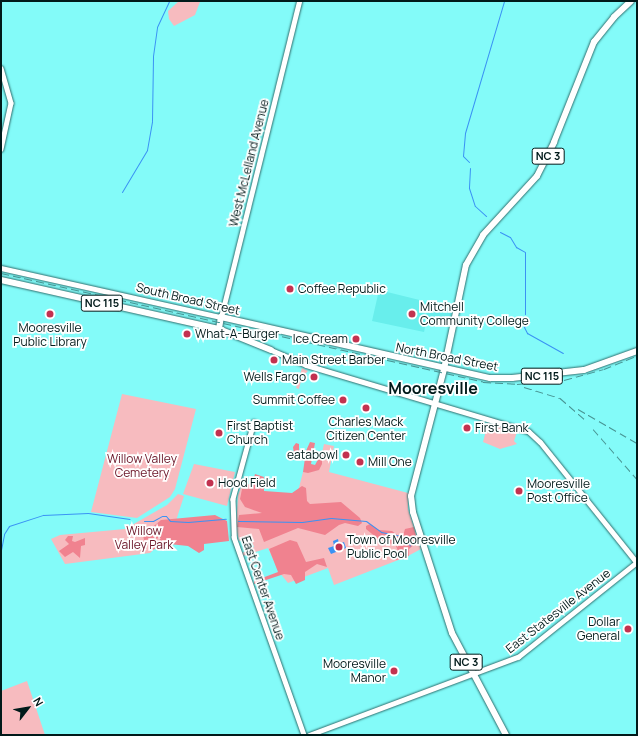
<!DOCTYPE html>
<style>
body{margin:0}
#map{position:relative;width:638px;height:736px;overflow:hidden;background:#83fbf9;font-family:Manrope,sans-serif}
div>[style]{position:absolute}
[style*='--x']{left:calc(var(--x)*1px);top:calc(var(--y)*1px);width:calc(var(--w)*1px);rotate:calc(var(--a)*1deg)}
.built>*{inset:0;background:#68eeec}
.green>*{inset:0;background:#f7bbbf}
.forest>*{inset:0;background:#f0828f}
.water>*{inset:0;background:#3a92f4}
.stream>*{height:1px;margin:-0.5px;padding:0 0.5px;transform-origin:0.5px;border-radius:0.5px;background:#3a92f4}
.roads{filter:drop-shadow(0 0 1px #2f6f6e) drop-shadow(0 0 1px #2f6f6e)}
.tertiary>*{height:4.5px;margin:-2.25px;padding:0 2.25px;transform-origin:2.25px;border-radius:2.25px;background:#fff}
.secondary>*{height:5px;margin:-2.5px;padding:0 2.5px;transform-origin:2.5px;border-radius:2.5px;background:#fff}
.primary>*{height:6px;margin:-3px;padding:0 3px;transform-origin:3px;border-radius:3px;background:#fff}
.rail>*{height:1px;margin-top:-0.5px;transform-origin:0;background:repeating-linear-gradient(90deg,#479392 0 8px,transparent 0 12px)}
.dots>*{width:11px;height:11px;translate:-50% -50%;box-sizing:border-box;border:2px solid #fff;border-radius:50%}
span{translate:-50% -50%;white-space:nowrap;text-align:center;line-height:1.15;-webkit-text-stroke:3.5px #fff;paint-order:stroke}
.shield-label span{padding:1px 3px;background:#fff;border:1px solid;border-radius:3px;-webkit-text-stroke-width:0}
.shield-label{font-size:11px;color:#011a1a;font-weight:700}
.street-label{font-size:12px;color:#011a1a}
.poi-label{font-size:12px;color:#011a1a}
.left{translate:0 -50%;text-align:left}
.right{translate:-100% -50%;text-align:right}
.park-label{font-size:12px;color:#6a1427}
.district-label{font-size:16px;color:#011a1a;font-weight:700}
.frame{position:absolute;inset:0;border:2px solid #011a1a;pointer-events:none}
.north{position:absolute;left:8px;top:688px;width:40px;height:40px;-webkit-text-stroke:3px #fff;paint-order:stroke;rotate:59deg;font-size:11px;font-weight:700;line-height:16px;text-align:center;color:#011a1a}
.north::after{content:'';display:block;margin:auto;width:14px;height:18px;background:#011a1a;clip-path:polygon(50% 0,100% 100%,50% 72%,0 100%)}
</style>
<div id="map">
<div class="built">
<i style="clip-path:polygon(379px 290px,452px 308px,450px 324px,427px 319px,424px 332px,372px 321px)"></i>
</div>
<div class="green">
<i style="clip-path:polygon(179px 1px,200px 2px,195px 15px,174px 26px,169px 19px,168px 11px)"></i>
<i style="clip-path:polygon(302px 368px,308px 371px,302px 377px,299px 389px,296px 388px)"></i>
<i style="clip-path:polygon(122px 394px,196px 409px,175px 489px,170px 497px,137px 518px,91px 512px)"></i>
<i style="clip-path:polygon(488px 423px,517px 432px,514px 441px,517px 444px,500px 449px,483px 442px)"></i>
<i style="clip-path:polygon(324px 444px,334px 446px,329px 472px,408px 493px,408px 509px,421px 549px,406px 557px,334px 585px,328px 568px,288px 583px,279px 572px,268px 548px,243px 556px,242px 553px,254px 547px,250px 538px,239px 541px,236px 527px,238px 495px,241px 487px,296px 499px,303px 472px,318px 470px)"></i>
<i style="clip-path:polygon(194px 464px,235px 472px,227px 506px,183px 494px)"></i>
<i style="clip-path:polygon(178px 494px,184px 496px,172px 533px,150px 553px,65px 564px,51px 539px,60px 535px,125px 529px,167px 505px)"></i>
<i style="clip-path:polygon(27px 681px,45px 735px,1px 735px,1px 691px)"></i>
</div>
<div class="forest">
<i style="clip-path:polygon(310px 442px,315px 443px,311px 464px,315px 465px,322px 452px,322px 464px,319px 470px,308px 473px,303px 472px,305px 458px,294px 454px,293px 447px,296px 443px,299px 444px,299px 450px,305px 453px)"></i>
<i style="clip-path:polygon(255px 474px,264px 477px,264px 491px,292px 493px,302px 486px,306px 488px,307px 501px,310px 504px,341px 502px,360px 518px,362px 523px,358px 526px,345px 523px,339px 525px,325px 535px,298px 528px,264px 542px,259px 529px,237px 527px,239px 515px,262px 513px,245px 507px,240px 499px,242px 489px,253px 481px)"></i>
<i style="clip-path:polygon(215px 515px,227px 521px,229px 541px,204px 544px,204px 550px,199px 553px,188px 546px,169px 544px,149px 551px,161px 538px,144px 540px,143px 535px,161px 520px)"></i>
<i style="clip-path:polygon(370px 524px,379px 530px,392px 531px,402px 539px,405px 529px,414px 527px,417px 542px,409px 549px,409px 556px,396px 560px,395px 557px,398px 551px,396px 546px,377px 538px,366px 529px,366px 526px)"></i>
<i style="clip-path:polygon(68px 536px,73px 536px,72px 541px,75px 542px,85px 538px,85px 545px,81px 546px,80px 558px,73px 552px,65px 557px,59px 551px,69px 544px,65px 540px)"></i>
<i style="clip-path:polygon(290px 540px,297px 542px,306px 562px,324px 558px,327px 567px,317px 564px,305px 572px,305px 580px,296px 584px,291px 575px,284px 574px,254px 584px,254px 581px,278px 572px,269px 549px)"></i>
</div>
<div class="water">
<i style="clip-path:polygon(338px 539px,339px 544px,344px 542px,346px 548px,331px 554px,328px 548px,334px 546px,333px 541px)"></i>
</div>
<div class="stream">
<i style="--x:469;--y:162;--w:8;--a:-135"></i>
<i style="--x:463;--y:156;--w:23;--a:-85"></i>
<i style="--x:465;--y:133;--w:138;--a:-73.5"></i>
<i style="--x:470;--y:168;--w:20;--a:93"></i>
<i style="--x:469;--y:188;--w:19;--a:72"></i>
<i style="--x:475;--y:206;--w:15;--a:42"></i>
<i style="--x:122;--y:192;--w:49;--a:-59.2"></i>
<i style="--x:147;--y:150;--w:29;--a:-80"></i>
<i style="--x:152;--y:121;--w:65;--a:-89.1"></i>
<i style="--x:153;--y:56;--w:29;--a:-82"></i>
<i style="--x:157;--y:27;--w:29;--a:-65"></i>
<i style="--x:500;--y:232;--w:11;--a:27"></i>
<i style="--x:510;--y:237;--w:12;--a:59"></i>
<i style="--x:516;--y:247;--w:10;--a:29"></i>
<i style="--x:525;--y:252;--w:62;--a:90"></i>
<i style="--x:527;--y:322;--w:6;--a:121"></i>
<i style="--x:524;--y:327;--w:7;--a:63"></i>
<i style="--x:527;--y:333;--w:41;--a:29.1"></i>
<i style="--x:144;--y:521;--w:9;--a:0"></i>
<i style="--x:153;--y:521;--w:10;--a:-29"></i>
<i style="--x:162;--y:516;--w:4;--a:0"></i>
<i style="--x:166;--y:516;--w:6;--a:51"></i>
<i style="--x:170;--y:521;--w:18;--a:3"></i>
<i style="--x:188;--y:522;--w:38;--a:-5"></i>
<i style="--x:238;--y:521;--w:64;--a:0.9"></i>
<i style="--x:302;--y:522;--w:29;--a:-8"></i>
<i style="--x:331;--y:518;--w:35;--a:5"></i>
<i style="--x:366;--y:521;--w:19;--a:36"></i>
<i style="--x:381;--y:532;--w:26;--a:11"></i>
<i style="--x:407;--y:537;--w:9;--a:72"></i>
<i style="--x:1;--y:550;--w:16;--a:-79"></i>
<i style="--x:4;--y:534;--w:9;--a:-58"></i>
<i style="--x:9;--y:526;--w:36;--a:-18"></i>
<i style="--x:43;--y:515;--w:45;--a:-2.5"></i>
<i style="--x:88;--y:513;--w:42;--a:8.1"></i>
</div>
<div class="roads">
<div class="tertiary">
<i style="--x:1;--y:68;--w:36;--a:74"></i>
<i style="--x:11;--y:103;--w:47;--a:102.3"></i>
<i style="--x:1;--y:268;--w:225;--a:12.6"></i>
<i style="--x:221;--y:317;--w:325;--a:-76.1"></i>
<i style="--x:254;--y:422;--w:80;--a:105.3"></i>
<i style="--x:233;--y:499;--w:38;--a:88"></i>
<i style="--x:234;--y:537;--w:210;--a:70.5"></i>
<i style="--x:309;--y:735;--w:223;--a:-20.5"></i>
<i style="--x:518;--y:657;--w:152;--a:-38.6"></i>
</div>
<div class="secondary">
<i style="--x:271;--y:350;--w:38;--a:23"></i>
<i style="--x:306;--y:365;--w:232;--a:16.6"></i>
<i style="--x:528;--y:431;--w:16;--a:43"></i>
<i style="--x:540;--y:442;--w:155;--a:51.3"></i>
</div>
<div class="primary">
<i style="--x:1;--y:280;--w:223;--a:12.7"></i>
<i style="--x:219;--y:329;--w:56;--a:22"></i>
<i style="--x:219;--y:329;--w:12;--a:-81"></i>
<i style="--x:221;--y:317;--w:276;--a:12.8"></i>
<i style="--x:490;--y:378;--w:22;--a:0"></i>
<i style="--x:512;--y:378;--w:72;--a:-6.3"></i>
<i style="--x:584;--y:370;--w:56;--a:-19.7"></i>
<i style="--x:506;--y:735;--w:115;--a:-117.9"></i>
<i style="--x:452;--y:633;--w:127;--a:-107.9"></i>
<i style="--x:413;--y:512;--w:16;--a:-97"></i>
<i style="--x:411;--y:496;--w:131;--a:-75.4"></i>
<i style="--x:444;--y:369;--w:106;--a:-78.1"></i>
<i style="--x:466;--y:265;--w:34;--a:-60"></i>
<i style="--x:483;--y:235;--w:80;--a:-47.5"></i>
<i style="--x:537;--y:176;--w:38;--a:-63"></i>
<i style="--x:554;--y:142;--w:108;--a:-68.2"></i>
<i style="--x:594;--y:42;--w:32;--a:-51"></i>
<i style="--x:614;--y:17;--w:23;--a:-43"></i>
</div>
</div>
<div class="rail">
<i style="--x:1;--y:273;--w:494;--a:12.7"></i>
<i style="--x:483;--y:382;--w:34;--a:3"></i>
<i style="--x:517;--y:384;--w:47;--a:-4.9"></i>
<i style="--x:564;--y:380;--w:41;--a:-15.4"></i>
<i style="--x:604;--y:369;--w:35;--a:-22"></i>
<i style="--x:524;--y:387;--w:38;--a:17"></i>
<i style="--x:560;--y:398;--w:35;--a:41"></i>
<i style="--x:578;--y:409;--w:68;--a:30"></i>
<i style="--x:593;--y:429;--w:67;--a:48.7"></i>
</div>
<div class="dots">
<i style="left:290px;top:289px;background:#c23250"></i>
<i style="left:50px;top:314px;background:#c23250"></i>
<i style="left:412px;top:314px;background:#c23250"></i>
<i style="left:187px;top:334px;background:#c23250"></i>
<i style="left:356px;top:339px;background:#c23250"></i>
<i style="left:274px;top:360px;background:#c23250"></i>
<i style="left:314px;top:377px;background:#c23250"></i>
<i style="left:343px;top:400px;background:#c23250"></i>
<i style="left:366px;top:408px;background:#c23250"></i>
<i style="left:467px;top:428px;background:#c23250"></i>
<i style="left:219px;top:433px;background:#c23250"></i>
<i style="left:346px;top:455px;background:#c23250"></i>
<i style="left:360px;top:462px;background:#c23250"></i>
<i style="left:210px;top:483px;background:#c23250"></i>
<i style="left:519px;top:491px;background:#c23250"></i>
<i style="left:339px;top:547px;background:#c23250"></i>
<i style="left:628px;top:629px;background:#c23250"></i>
<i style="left:394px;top:671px;background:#c23250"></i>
</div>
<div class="shield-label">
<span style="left:548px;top:156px">NC 3</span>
<span style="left:102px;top:303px">NC 115</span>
<span style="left:542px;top:376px">NC 115</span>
<span style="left:466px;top:662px">NC 3</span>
</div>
<div class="street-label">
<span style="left:249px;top:163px;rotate:-76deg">West McLelland Avenue</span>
<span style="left:188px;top:299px;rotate:13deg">South Broad Street</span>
<span style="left:447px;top:357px;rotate:11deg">North Broad Street</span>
<span style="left:263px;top:588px;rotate:71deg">East Center Avenue</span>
<span style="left:558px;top:611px;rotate:-38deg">East Statesville Avenue</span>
</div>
<div class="poi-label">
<span class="left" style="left:298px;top:289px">Coffee Republic</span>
<span class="left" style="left:420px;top:314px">Mitchell<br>Community College</span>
<span style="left:50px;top:335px">Mooresville<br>Public Library</span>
<span class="left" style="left:195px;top:334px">What-A-Burger</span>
<span class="right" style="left:348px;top:339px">Ice Cream</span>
<span class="left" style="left:282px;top:360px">Main Street Barber</span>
<span class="right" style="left:306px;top:377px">Wells Fargo</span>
<span class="right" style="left:335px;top:400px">Summit Coffee</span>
<span style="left:366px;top:429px">Charles Mack<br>Citizen Center</span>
<span class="left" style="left:227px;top:433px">First Baptist<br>Church</span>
<span class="left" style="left:475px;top:428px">First Bank</span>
<span class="right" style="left:338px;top:455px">eatabowl</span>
<span class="left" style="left:368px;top:462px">Mill One</span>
<span class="left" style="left:218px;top:483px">Hood Field</span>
<span class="left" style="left:527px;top:491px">Mooresville<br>Post Office</span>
<span class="left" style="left:347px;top:547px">Town of Mooresville<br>Public Pool</span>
<span class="right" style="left:620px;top:629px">Dollar<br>General</span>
<span class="right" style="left:386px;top:671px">Mooresville<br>Manor</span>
</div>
<div class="park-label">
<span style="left:142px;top:466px">Willow Valley<br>Cemetery</span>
<span style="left:144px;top:538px">Willow<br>Valley Park</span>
</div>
<div class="district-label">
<span style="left:433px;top:388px">Mooresville</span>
</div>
<div class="frame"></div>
<div class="north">N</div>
</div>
